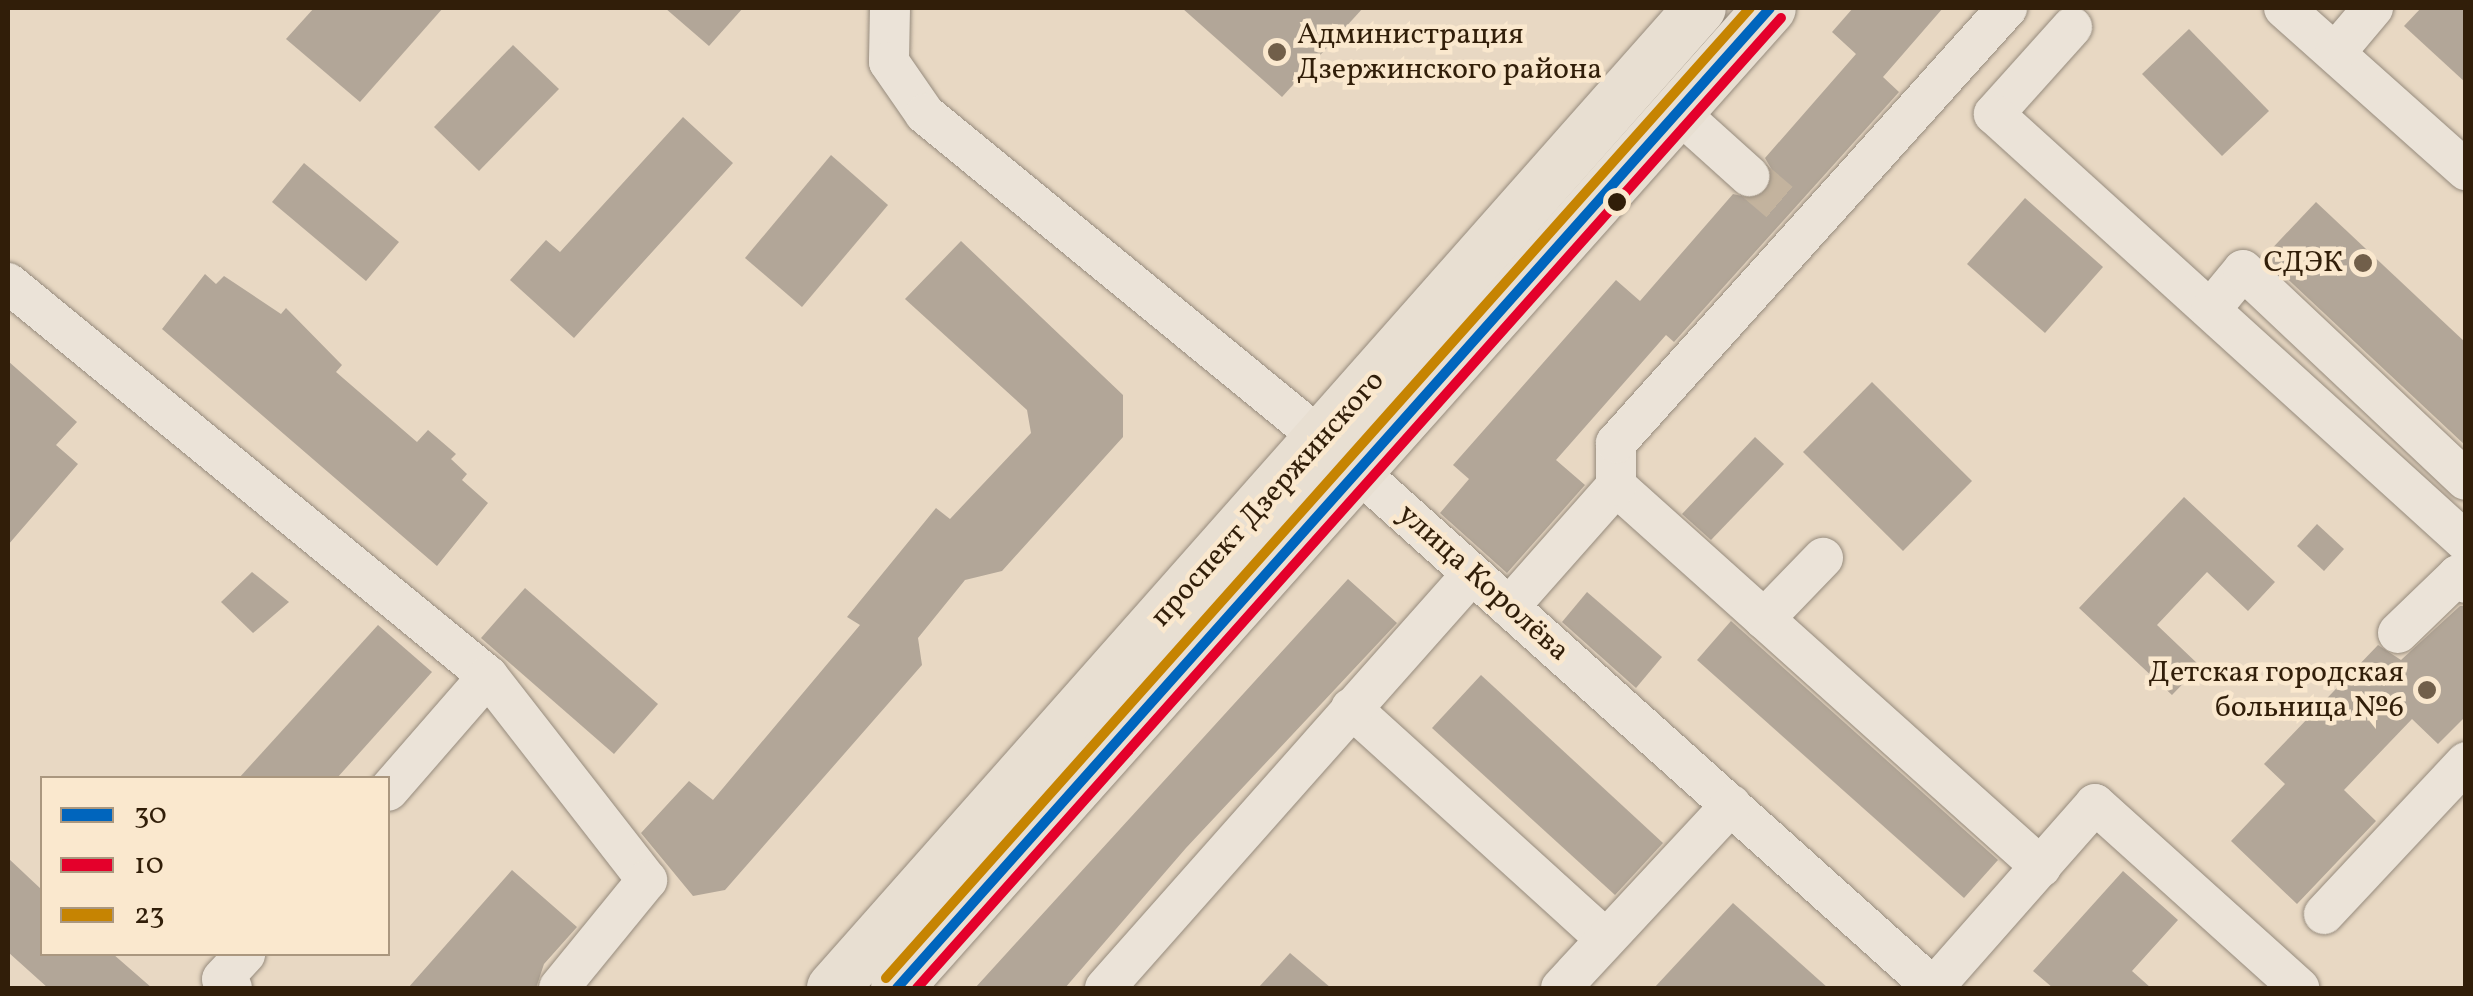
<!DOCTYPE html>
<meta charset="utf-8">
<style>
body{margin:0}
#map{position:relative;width:2473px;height:996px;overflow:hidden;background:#e8d8c3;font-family:Vollkorn,serif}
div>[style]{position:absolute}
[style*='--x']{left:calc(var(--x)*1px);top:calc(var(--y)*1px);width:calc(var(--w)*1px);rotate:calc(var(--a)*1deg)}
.building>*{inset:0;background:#b2a698}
.minor-tunnel>*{height:40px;margin-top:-20px;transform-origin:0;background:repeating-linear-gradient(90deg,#c3b39e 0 40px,transparent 0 60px)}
.roads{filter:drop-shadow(0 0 2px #968b7d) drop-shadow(0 0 2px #968b7d)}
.minor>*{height:40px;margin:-20px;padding:0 20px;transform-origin:20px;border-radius:20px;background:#ebe3d8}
.major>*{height:52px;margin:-26px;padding:0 26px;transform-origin:26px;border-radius:26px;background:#e8dfd2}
.bus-1>*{height:10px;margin:-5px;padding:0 5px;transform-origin:5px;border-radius:5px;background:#0065bd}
.bus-2>*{height:10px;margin:-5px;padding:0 5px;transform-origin:5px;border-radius:5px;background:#e4002b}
.bus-3>*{height:10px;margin:-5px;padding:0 5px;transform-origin:5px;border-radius:5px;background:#c68402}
.dots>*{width:28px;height:28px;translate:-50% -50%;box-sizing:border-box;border:5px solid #fae8ce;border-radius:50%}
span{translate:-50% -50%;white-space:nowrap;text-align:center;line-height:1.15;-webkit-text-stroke:9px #fae8ce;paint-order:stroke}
.poi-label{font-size:30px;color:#311e09}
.left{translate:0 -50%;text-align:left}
.right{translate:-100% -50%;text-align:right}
.street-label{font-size:30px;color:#311e09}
.frame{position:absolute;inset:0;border:10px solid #311e09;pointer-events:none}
.legend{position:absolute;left:40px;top:776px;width:350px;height:180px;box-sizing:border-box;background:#fae8ce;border:2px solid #aa977f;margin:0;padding:12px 18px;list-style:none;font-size:30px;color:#311e09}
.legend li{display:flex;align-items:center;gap:20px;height:50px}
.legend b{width:50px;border:2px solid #aa977f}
</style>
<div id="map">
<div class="building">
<i style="clip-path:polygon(314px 8px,443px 8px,360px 102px,286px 39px)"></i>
<i style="clip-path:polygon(665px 8px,743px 8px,709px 46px)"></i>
<i style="clip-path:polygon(1182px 8px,1363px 8px,1282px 97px)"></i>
<i style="clip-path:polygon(1853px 8px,1943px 8px,1883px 77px,1899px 92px,1674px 342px,1666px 335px,1556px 460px,1585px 485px,1507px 573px,1440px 513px,1469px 479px,1453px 465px,1616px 280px,1640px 301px,1733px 194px,1755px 199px,1767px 191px,1772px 170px,1765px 158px,1856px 54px,1832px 32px)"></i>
<i style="clip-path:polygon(2421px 8px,2466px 8px,2466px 83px,2404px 26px)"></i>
<i style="clip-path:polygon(2189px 29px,2269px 111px,2222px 156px,2142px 74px)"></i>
<i style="clip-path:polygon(513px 45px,559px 89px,479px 171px,434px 127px)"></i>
<i style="clip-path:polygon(683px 117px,733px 163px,574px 338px,510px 280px,546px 240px,560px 252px)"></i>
<i style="clip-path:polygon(831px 155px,888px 205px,802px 307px,745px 258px)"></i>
<i style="clip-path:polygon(304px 163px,399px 242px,366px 281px,272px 202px)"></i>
<i style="clip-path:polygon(2025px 198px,2103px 267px,2045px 333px,1967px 264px)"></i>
<i style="clip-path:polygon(2316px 202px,2466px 343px,2466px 446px,2264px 257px)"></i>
<i style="clip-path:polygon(961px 241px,1123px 395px,1123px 437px,1002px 571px,965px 580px,918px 638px,922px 665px,725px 890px,693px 896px,641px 833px,689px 781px,713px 800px,860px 625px,847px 617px,936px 508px,950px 519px,1031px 433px,1027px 410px,905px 299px)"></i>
<i style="clip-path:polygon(205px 274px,216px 284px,224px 276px,281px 314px,286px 308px,342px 365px,336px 372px,417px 442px,428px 430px,456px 454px,451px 459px,467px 474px,462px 480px,488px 503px,437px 566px,162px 329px)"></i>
<i style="clip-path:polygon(8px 361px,77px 422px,56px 445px,78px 464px,8px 545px)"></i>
<i style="clip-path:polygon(1872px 382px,1972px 481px,1903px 551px,1803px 452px)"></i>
<i style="clip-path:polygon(1755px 437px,1784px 464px,1711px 540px,1682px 514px)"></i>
<i style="clip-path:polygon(2184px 497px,2275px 582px,2248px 611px,2207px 572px,2157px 625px,2200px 666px,2172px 695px,2079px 608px)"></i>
<i style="clip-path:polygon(2317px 524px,2344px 549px,2324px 571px,2297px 546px)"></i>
<i style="clip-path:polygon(252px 572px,289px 602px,253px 633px,221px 602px)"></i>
<i style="clip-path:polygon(1348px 579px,1397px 623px,1186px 848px,1065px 988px,975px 988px)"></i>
<i style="clip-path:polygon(525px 588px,658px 704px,614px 754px,481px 638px)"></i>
<i style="clip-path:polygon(1587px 592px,1662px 657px,1636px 688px,1562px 622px)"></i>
<i style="clip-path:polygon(2460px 606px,2466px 606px,2466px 716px,2438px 744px,2412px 719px,2344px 790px,2376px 821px,2297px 904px,2231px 841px,2285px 784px,2264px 764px,2378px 645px,2401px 660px)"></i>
<i style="clip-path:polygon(1731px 621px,1998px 860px,1964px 898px,1697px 660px)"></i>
<i style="clip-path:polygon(378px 625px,432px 672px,337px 778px,239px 778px)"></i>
<i style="clip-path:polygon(1481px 675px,1663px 843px,1615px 895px,1432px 728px)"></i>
<i style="clip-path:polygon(8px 858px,42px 890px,42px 954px,113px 954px,152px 988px,48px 988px,8px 952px)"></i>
<i style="clip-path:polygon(512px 870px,577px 927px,544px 964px,536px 988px,408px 988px)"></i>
<i style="clip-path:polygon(2123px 871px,2178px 920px,2132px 971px,2151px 988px,2053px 988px,2033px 971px)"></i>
<i style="clip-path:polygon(1733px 903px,1828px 988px,1654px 988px)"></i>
<i style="clip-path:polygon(1290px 953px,1331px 988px,1258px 988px)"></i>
</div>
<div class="minor-tunnel">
<i style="--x:1749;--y:176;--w:71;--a:40.4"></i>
</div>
<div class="roads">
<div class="minor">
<i style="--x:890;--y:8;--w:54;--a:91.1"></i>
<i style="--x:889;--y:62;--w:63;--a:55.3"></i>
<i style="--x:925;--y:114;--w:514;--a:39.32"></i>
<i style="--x:1323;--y:440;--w:821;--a:41.89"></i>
<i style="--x:2284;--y:8;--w:244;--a:41.7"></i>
<i style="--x:2072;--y:27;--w:117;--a:131.9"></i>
<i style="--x:1994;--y:114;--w:637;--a:42.2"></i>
<i style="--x:2335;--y:53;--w:59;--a:-49.8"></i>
<i style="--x:1678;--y:112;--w:96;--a:42"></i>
<i style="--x:8;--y:283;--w:620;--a:39.31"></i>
<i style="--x:488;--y:676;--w:152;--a:131"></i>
<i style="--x:2211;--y:309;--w:50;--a:-50.6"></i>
<i style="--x:2243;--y:270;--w:306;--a:43.3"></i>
<i style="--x:1616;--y:486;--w:571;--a:41.88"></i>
<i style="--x:1509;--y:607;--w:162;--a:-48.5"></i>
<i style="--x:1616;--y:486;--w:43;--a:-90"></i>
<i style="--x:1616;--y:443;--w:585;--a:-48.05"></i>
<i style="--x:1764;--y:619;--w:85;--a:-46"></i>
<i style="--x:2398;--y:633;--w:83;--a:-44"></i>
<i style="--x:2458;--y:575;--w:11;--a:45"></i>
<i style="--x:488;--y:676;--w:259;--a:52.1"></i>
<i style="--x:647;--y:880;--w:139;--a:129.2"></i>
<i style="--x:1351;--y:708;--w:344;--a:42.2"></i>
<i style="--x:2324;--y:914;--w:208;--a:-46.9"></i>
<i style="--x:232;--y:988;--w:13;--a:-138"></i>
<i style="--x:222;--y:979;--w:34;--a:-47"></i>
<i style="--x:1105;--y:988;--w:552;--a:-48.45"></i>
<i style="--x:1561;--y:988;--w:250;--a:-47.1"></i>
<i style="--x:1933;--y:988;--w:245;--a:-48.6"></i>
<i style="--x:2095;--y:804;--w:275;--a:42"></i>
</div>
<div class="major">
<i style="--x:833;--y:988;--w:1308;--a:-48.5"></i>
<i style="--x:897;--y:988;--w:1312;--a:-48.3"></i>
</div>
</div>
<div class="bus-1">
<i style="--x:897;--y:988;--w:1312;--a:-48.3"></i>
</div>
<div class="bus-2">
<i style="--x:917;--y:988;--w:1299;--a:-48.31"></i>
</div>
<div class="bus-3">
<i style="--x:886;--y:978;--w:1299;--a:-48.31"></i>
</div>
<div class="dots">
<i style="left:1277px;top:52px;background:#715f4a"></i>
<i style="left:1617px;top:202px;background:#311e09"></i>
<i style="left:2363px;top:263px;background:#715f4a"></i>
<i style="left:2427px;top:690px;background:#715f4a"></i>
</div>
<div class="poi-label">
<span class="left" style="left:1297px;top:52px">Администрация<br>Дзержинского района</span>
<span class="right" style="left:2343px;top:263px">СДЭК</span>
<span class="right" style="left:2404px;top:690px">Детская городская<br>больница №6</span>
</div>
<div class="street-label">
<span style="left:1268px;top:499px;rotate:-48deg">проспект Дзержинского</span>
<span style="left:1483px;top:583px;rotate:42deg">улица Королёва</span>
</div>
<div class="frame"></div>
<ul class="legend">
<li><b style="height:12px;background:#0065bd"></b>30</li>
<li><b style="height:12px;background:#e4002b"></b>10</li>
<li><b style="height:12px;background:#c68402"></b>23</li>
</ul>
</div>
